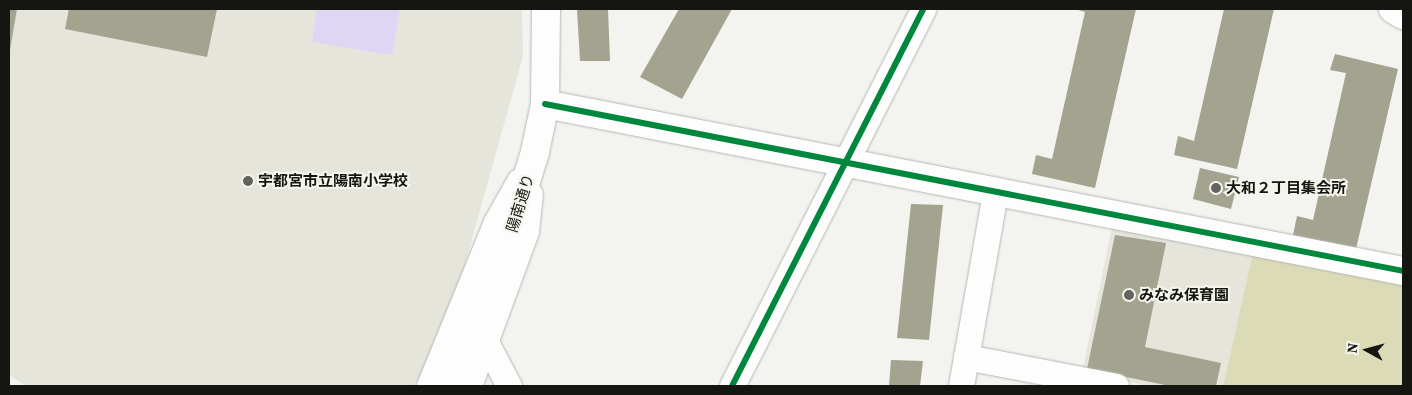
<!DOCTYPE html>
<meta charset="utf-8">
<style>
body{margin:0}
#map{position:relative;width:1412px;height:395px;overflow:hidden;background:#f3f3ef;font-family:"Source Serif 4","Noto Sans JP",serif}
div>[style]{position:absolute}
[style*='--x']{left:calc(var(--x)*1px);top:calc(var(--y)*1px);width:calc(var(--w)*1px);rotate:calc(var(--a)*1deg)}
.built>*{inset:0;background:#e5e5dc}
.green>*{inset:0;background:#dcdbb7}
.water>*{inset:0;background:#dfd6f5}
.building>*{inset:0;background:#a3a38f}
.roads{filter:drop-shadow(0 0 1px #b6b6b3) drop-shadow(0 0 1px #b6b6b3)}
.minor>*{height:25px;margin:-12.5px;padding:0 12.5px;transform-origin:12.5px;border-radius:12.5px;background:#fdfdfd}
.tertiary>*{height:28px;margin:-14px;padding:0 14px;transform-origin:14px;border-radius:14px;background:#fdfdfd}
.cycleway>*{height:6px;margin:-3px;padding:0 3px;transform-origin:3px;border-radius:3px;background:#00873e}
.dots>*{width:14px;height:14px;translate:-50% -50%;box-sizing:border-box;border:2px solid #f5f5ed;border-radius:50%}
span{translate:-50% -50%;white-space:nowrap;text-align:center;line-height:1.15;-webkit-text-stroke:4px #f5f5ed;paint-order:stroke}
.poi-label{font-size:15px;color:#151512;font-weight:700}
.left{translate:0 -50%;text-align:left}
.street-label{font-size:15px;color:#151512}
.frame{position:absolute;inset:0;border:10px solid #151512;pointer-events:none}
.north{position:absolute;left:1342px;top:325px;width:50px;height:50px;-webkit-text-stroke:4px #f5f5ed;paint-order:stroke;rotate:277deg;font-size:14px;font-weight:700;line-height:20px;text-align:center;color:#151512}
.north::after{content:'';display:block;margin:auto;width:18px;height:22px;background:#151512;clip-path:polygon(50% 0,100% 100%,50% 72%,0 100%)}
</style>
<div id="map">
<div class="built">
<i style="clip-path:polygon(9px 9px,522px 9px,523px 56px,453px 307px,415px 386px,26px 386px,9px 375px)"></i>
<i style="clip-path:polygon(1112px 227px,1253px 252px,1223px 386px,1150px 386px,1082px 374px)"></i>
</div>
<div class="green">
<i style="clip-path:polygon(1253px 252px,1403px 280px,1403px 386px,1223px 386px)"></i>
</div>
<div class="water">
<i style="clip-path:polygon(317px 9px,400px 9px,392px 55px,312px 42px)"></i>
</div>
<div class="building">
<i style="clip-path:polygon(9px 9px,17px 9px,10px 50px,9px 50px)"></i>
<i style="clip-path:polygon(69px 9px,217px 9px,207px 57px,65px 29px)"></i>
<i style="clip-path:polygon(577px 9px,608px 9px,610px 61px,580px 61px)"></i>
<i style="clip-path:polygon(679px 9px,732px 9px,682px 99px,640px 77px)"></i>
<i style="clip-path:polygon(1075px 9px,1136px 9px,1095px 188px,1032px 174px,1036px 155px,1052px 159px,1085px 12px)"></i>
<i style="clip-path:polygon(1224px 9px,1274px 9px,1237px 169px,1174px 155px,1178px 136px,1194px 141px)"></i>
<i style="clip-path:polygon(1335px 54px,1398px 69px,1356px 249px,1293px 235px,1297px 216px,1313px 220px,1346px 73px,1330px 70px)"></i>
<i style="clip-path:polygon(1200px 168px,1239px 177px,1231px 209px,1193px 199px)"></i>
<i style="clip-path:polygon(911px 204px,943px 205px,929px 340px,897px 338px)"></i>
<i style="clip-path:polygon(1115px 235px,1166px 243px,1145px 347px,1221px 363px,1216px 386px,1170px 386px,1087px 369px)"></i>
<i style="clip-path:polygon(891px 360px,923px 361px,920px 386px,889px 386px)"></i>
</div>
<div class="roads">
<div class="minor">
<i style="--x:486;--y:342;--w:50;--a:62.4"></i>
<i style="--x:966;--y:357;--w:153;--a:10.9"></i>
<i style="--x:429;--y:386;--w:177;--a:-67.8"></i>
<i style="--x:496;--y:222;--w:47;--a:-60.7"></i>
<i style="--x:469;--y:386;--w:165;--a:-69.8"></i>
<i style="--x:526;--y:231;--w:37;--a:-84"></i>
<i style="--x:732;--y:386;--w:423;--a:-63.1"></i>
<i style="--x:961;--y:386;--w:196;--a:-80"></i>
</div>
<div class="tertiary">
<i style="--x:1393;--y:9;--w:12;--a:31"></i>
<i style="--x:545;--y:104;--w:874;--a:11.01"></i>
<i style="--x:447;--y:386;--w:145;--a:-66.8"></i>
<i style="--x:504;--y:253;--w:106;--a:-72.9"></i>
<i style="--x:535;--y:152;--w:49;--a:-78.2"></i>
<i style="--x:545;--y:104;--w:95;--a:-89.4"></i>
</div>
</div>
<div class="cycleway">
<i style="--x:545;--y:104;--w:874;--a:11.01"></i>
<i style="--x:732;--y:386;--w:423;--a:-63.1"></i>
</div>
<div class="dots">
<i style="left:248px;top:181px;background:#63635f"></i>
<i style="left:1216px;top:188px;background:#63635f"></i>
<i style="left:1129px;top:295px;background:#63635f"></i>
</div>
<div class="poi-label">
<span class="left" style="left:258px;top:181px">宇都宮市立陽南小学校</span>
<span class="left" style="left:1226px;top:188px">大和２丁目集会所</span>
<span class="left" style="left:1139px;top:295px">みなみ保育園</span>
</div>
<div class="street-label">
<span style="left:520px;top:203px;rotate:-73deg">陽南通り</span>
</div>
<div class="frame"></div>
<div class="north">N</div>
</div>
